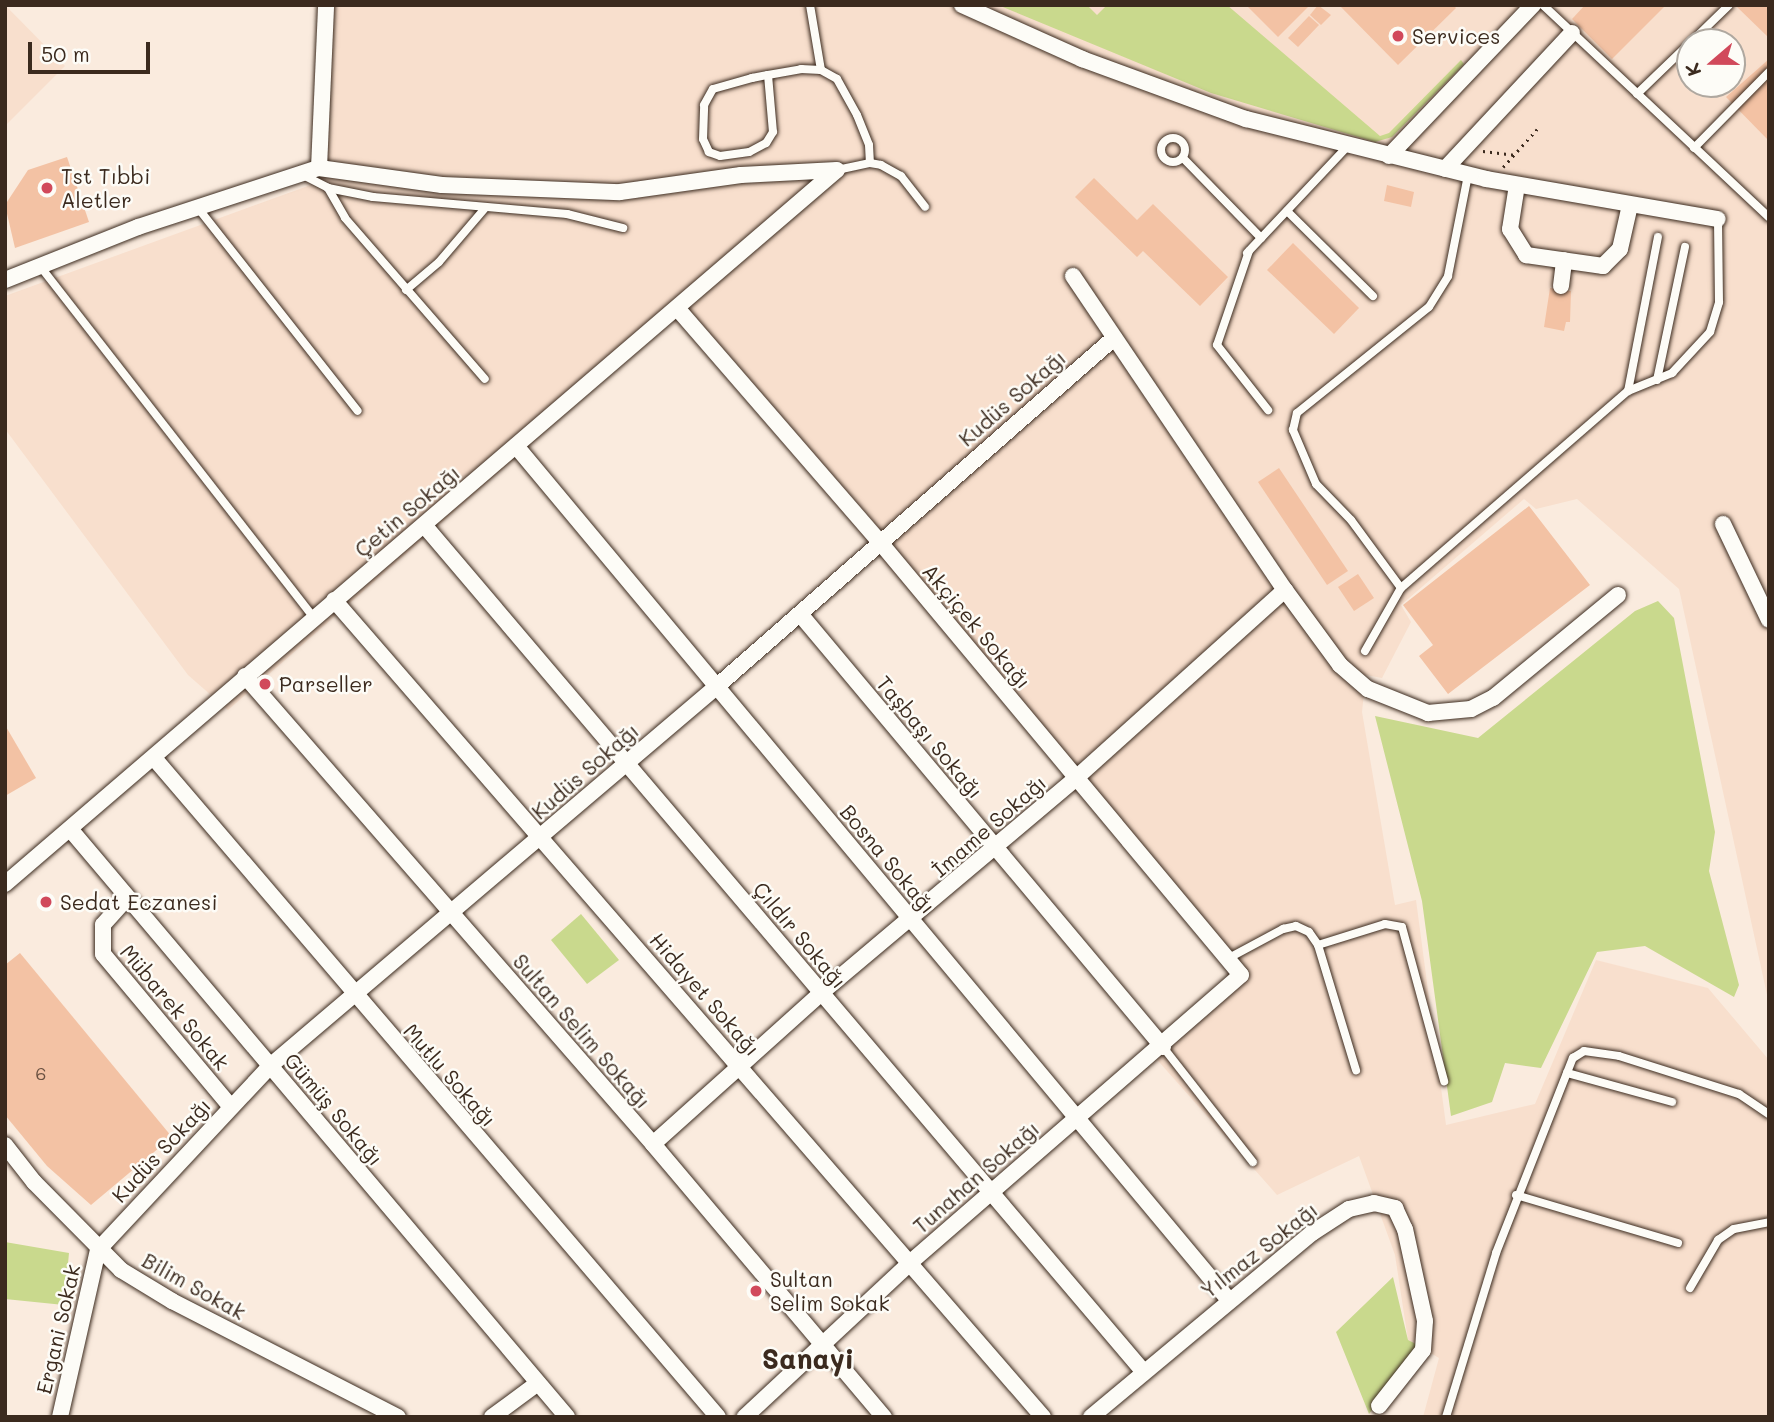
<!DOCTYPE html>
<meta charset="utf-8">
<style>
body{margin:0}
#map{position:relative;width:1774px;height:1422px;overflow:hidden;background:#faebde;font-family:Mali,sans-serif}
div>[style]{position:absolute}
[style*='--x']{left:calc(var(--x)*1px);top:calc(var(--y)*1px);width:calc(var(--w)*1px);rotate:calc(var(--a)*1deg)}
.built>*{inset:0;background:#f8dfcd}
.green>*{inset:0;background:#c9d98d}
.building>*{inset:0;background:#f3c2a4}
.path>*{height:2.5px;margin-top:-1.25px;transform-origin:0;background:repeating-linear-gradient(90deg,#3b2a1e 0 2px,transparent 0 7px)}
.roads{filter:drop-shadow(0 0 2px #3b2a1e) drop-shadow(0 0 2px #3b2a1e)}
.service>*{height:8px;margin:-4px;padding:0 4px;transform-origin:4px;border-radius:4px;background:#fdfcf7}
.service>.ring{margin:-4px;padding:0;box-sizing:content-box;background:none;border:8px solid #fdfcf7;border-radius:50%}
.minor>*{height:16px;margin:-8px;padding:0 8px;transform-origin:8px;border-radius:8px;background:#fdfcf7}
.dots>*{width:19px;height:19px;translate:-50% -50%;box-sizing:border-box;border:4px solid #fdfcf7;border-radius:50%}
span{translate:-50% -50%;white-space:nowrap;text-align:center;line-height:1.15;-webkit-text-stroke:5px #fdfcf7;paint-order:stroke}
.number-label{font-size:18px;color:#695040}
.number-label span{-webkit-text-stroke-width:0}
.poi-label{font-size:21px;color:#3b2a1e}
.left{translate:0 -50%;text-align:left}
.street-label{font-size:21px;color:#3b2a1e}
.district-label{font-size:28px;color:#3b2a1e;font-weight:700}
.frame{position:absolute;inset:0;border:7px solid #3b2a1e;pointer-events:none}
.north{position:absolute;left:1676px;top:28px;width:70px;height:70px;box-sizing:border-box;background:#fdfcf7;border:2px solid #afa8a0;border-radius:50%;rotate:250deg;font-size:19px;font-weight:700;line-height:28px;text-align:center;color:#3b2a1e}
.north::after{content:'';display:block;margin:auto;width:24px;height:32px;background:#d1495b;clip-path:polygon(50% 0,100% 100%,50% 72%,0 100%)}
.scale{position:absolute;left:28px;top:42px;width:122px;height:32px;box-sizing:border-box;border:4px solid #3b2a1e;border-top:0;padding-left:9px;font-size:21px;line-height:24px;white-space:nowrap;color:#3b2a1e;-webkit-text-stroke:5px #fdfcf7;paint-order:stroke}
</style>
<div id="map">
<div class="built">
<i style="clip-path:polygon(5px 5px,65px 66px,5px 126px)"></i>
<i style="clip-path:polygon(evenodd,319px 5px,1769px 5px,1769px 1004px,1679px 589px,1577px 499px,1536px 509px,1524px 499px,1401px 605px,1411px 622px,1382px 678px,1366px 675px,1362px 712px,1395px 905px,1416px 900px,1446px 1125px,1535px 1104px,1596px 960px,1708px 988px,1769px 1060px,1769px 1417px,1423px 1417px,1439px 1358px,1408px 1340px,1395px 1255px,1359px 1156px,1277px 1195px,1152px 1054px,1238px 976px,676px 317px,228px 710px,188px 675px,5px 429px,5px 296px,319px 182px,319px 5px,1690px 42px,1732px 42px,1732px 84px,1690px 84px,1690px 42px)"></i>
</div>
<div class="green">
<i style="clip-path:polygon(998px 5px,1087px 5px,1097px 15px,1107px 5px,1227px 5px,1380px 136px,1389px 133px,1461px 60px,1464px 64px,1392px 137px,1375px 142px,1211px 93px)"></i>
<i style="clip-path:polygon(1658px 601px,1674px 618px,1715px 832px,1709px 871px,1739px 985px,1734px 997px,1645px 946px,1597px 952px,1541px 1068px,1505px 1063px,1492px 1102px,1451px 1116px,1422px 901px,1375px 716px,1478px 738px,1635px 611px)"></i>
<i style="clip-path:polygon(581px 914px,619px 960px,587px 984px,551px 940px)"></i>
<i style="clip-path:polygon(5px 1242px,69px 1253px,64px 1305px,5px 1299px)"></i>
<i style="clip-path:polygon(1393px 1277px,1408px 1340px,1420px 1346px,1369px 1414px,1336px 1332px)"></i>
</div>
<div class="building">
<i style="clip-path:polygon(1246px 5px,1310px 5px,1278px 37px)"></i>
<i style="clip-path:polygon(1318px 5px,1331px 15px,1321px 25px,1310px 15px)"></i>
<i style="clip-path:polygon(1339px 5px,1453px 5px,1456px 8px,1398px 65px)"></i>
<i style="clip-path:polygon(1585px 5px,1666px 5px,1612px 59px,1572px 19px)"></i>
<i style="clip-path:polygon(1735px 5px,1769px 5px,1769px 38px)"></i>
<i style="clip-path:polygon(1309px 16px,1319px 25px,1298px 47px,1288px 38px)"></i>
<i style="clip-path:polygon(1769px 59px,1769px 141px,1726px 97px)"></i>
<i style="clip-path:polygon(67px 157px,89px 222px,15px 248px,5px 205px,28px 170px)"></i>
<i style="clip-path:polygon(1094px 178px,1137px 220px,1153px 204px,1228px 277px,1200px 306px,1143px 251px,1137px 257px,1075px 197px)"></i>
<i style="clip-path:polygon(1387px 185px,1414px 192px,1411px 207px,1384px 201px)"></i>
<i style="clip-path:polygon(1293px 243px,1359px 308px,1334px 334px,1267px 270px)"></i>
<i style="clip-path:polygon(1550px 288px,1571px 291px,1570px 322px,1566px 322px,1564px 331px,1544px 327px)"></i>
<i style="clip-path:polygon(1279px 468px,1348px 571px,1327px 585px,1258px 482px)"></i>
<i style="clip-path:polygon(1529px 506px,1590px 585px,1448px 694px,1419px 656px,1433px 645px,1403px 605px)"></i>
<i style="clip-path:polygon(1358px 574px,1374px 598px,1354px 611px,1338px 587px)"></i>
<i style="clip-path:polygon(5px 725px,36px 778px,5px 796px)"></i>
<i style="clip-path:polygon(20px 953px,172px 1137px,91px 1205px,47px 1166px,5px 1115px,5px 965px)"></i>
</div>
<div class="path">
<i style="--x:1483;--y:151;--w:31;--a:7"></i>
<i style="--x:1503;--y:167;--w:51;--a:-48.2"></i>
</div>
<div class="roads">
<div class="service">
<i style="--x:810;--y:5;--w:66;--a:80.4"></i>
<i style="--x:1543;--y:5;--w:310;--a:43.2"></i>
<i style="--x:1691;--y:42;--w:53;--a:-44.2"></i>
<i style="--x:768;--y:75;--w:57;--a:85"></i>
<i style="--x:773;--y:132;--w:13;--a:122"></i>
<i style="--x:766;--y:143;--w:19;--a:152"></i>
<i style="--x:749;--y:152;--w:29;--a:172"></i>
<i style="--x:720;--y:156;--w:12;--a:-160"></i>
<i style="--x:709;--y:152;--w:14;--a:-115"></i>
<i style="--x:703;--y:139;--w:34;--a:-88"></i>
<i style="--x:704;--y:105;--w:18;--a:-61"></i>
<i style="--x:713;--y:89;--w:41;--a:-15.8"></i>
<i style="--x:752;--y:78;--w:16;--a:-11"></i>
<i style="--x:768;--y:75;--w:34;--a:-10"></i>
<i style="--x:801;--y:69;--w:20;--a:3"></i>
<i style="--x:821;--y:70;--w:18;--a:29"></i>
<i style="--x:837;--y:79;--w:41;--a:60.9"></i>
<i style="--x:857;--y:115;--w:32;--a:68"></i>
<i style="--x:869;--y:145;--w:18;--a:87"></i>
<i style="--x:1637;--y:94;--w:74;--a:-43.9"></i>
<i class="ring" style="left:1161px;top:138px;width:16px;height:16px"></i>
<i style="--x:1694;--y:148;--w:107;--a:-45.4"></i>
<i style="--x:1183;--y:158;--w:112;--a:45.7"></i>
<i style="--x:837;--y:170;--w:34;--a:-12"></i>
<i style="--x:870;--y:163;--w:11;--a:10"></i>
<i style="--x:881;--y:165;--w:23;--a:29"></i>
<i style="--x:901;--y:176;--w:39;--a:52"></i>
<i style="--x:301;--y:174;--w:30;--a:27"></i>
<i style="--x:328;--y:188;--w:46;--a:11.3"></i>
<i style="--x:373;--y:197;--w:195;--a:5"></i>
<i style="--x:567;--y:214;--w:58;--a:14"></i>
<i style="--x:328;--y:188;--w:34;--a:60"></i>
<i style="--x:345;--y:218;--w:213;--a:49"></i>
<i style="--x:198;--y:208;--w:258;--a:51.8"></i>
<i style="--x:1287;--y:211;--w:121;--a:44.7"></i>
<i style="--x:1249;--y:251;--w:99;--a:108.8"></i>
<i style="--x:1217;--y:345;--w:83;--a:51.9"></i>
<i style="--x:1247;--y:253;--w:147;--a:-46.7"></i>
<i style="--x:40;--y:266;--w:445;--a:52.1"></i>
<i style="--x:406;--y:290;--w:43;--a:-40.3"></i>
<i style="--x:439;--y:262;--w:72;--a:-49.5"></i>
<i style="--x:1657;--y:380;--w:136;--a:-78.1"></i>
<i style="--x:1628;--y:391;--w:48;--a:-22.2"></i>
<i style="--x:1672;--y:373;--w:56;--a:-47.2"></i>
<i style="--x:1710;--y:332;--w:31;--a:-73"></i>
<i style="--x:1719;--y:302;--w:83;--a:-90.7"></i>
<i style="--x:1401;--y:588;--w:301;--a:-41"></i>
<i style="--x:1628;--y:391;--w:157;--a:-79"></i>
<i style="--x:1365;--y:651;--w:73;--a:-60.3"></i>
<i style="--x:1401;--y:588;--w:84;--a:-126.3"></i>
<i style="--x:1351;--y:520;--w:50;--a:-134.2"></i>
<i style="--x:1316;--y:484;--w:59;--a:-113.1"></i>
<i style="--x:1293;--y:430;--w:17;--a:-77"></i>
<i style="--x:1297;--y:413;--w:169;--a:-38.8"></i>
<i style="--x:1429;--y:307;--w:36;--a:-58"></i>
<i style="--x:1448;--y:276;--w:103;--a:-78.8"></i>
<i style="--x:1318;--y:945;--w:70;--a:-17.4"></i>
<i style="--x:1385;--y:924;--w:17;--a:10"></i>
<i style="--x:1402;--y:927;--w:160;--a:74.7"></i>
<i style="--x:1227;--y:959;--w:64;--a:-28.2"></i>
<i style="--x:1283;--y:929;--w:13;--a:-13"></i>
<i style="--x:1296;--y:926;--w:14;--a:25"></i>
<i style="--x:1309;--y:932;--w:16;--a:55"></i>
<i style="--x:1318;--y:945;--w:131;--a:73.1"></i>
<i style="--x:1163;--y:1047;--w:146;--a:52"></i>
<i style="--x:1567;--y:1073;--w:109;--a:15.4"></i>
<i style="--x:1516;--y:1195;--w:169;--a:16.5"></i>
<i style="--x:1690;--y:1288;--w:56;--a:-59.7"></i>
<i style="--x:1718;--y:1240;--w:19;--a:-35"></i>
<i style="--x:1734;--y:1229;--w:36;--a:-11"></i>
<i style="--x:1446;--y:1417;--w:171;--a:-73"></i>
<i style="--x:1496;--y:1253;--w:210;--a:-68.5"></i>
<i style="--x:1573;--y:1058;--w:13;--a:-32"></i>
<i style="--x:1584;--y:1051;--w:35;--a:8"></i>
<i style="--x:1619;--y:1056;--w:126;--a:17.6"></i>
<i style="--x:1739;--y:1094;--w:36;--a:34"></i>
</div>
<div class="minor">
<i style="--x:962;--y:5;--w:132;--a:24.2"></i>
<i style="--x:1082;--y:59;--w:175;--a:20.1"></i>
<i style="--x:1246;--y:119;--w:247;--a:14"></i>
<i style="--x:1486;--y:179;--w:235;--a:9.8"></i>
<i style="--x:1389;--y:156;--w:209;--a:-46.4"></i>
<i style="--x:319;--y:168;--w:163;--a:-87.5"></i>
<i style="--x:1445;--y:169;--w:186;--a:-47"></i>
<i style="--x:1517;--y:185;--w:45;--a:99"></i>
<i style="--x:1510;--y:229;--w:31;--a:58"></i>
<i style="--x:1526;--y:255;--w:78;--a:8.1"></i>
<i style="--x:1603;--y:266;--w:24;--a:-45"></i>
<i style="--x:1620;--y:249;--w:45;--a:-77.2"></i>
<i style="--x:1073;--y:276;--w:379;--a:56"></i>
<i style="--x:1285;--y:590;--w:93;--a:53.7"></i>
<i style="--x:1340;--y:665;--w:37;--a:41"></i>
<i style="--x:1368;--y:689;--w:65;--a:21.8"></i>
<i style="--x:1428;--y:713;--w:43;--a:-5.3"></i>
<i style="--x:1471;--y:709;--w:25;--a:-27"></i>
<i style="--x:1493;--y:698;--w:162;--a:-39.5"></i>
<i style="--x:5;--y:280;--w:143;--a:-21.7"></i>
<i style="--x:138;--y:227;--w:190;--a:-18.1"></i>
<i style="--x:319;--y:168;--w:124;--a:7.9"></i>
<i style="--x:442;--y:185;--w:178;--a:2.3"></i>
<i style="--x:620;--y:192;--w:122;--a:-8"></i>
<i style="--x:741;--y:175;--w:96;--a:-3"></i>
<i style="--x:1561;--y:286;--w:26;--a:-83"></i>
<i style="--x:677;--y:308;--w:308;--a:49.1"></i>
<i style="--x:879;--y:541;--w:565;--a:50.17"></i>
<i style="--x:1241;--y:975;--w:436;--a:139"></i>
<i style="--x:912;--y:1261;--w:229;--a:137"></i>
<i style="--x:516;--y:446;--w:1111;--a:50.15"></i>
<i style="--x:1723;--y:524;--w:106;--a:64.4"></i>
<i style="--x:424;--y:525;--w:1110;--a:49.64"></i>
<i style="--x:334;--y:600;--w:1082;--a:49.05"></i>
<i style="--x:800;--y:614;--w:565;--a:50.03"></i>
<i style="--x:245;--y:676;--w:621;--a:48.92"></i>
<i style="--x:653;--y:1144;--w:358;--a:49.8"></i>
<i style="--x:154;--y:758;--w:867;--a:49.44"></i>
<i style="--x:70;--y:829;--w:770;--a:49.79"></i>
<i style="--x:5;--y:884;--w:1096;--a:-40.64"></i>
<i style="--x:127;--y:898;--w:36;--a:132"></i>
<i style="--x:103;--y:925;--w:29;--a:90"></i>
<i style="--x:103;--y:954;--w:199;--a:50.1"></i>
<i style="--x:653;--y:1144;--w:226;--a:-41.9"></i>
<i style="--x:821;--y:993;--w:334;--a:-40.1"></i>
<i style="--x:1076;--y:778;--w:281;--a:-42"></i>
<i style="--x:5;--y:1145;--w:47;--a:51.9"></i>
<i style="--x:34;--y:1182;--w:124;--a:45.3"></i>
<i style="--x:121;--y:1270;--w:60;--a:31.3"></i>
<i style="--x:172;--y:1301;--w:254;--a:27.2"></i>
<i style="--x:60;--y:1417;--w:171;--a:-77.2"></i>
<i style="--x:98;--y:1250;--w:252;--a:-46.9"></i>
<i style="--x:270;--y:1066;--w:584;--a:-40.35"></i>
<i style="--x:715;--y:688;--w:531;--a:-41.26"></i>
<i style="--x:492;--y:1417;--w:57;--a:-36.5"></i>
<i style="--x:1091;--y:1417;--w:288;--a:-39.8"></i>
<i style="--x:1312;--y:1233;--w:44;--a:-33"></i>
<i style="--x:1349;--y:1209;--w:26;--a:-13"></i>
<i style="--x:1374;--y:1203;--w:22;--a:13"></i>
<i style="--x:1395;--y:1208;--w:23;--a:65"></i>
<i style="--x:1405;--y:1229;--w:94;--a:77.7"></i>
<i style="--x:1425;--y:1321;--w:29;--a:94"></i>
<i style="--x:1423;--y:1350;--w:71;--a:128.2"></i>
</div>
</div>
<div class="dots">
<i style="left:1398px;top:36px;background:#d1495b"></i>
<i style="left:47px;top:188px;background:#d1495b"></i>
<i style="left:265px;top:684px;background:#d1495b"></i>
<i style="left:46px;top:902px;background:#d1495b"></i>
<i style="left:756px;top:1291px;background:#d1495b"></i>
</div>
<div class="number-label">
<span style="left:41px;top:1073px">6</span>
</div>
<div class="poi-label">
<span class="left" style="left:1412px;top:36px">Services</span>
<span class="left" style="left:61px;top:188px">Tst Tıbbi<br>Aletler</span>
<span class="left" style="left:279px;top:684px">Parseller</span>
<span class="left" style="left:60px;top:902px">Sedat Eczanesi</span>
<span class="left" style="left:770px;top:1291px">Sultan<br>Selim Sokak</span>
</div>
<div class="street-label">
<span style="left:1012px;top:398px;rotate:-41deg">Kudüs Sokağı</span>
<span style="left:407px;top:511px;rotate:-40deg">Çetin Sokağı</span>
<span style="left:977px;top:626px;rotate:50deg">Akçiçek Sokağı</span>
<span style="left:930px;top:737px;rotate:50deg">Taşbaşı Sokağı</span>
<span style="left:585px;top:771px;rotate:-41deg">Kudüs Sokağı</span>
<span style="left:989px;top:826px;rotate:-41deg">İmame Sokağı</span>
<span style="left:888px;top:859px;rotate:50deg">Bosna Sokağı</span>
<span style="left:800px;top:935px;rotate:50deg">Çıldır Sokağı</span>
<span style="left:705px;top:994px;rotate:49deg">Hidayet Sokağı</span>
<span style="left:175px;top:1007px;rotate:50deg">Mübarek Sokak</span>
<span style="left:582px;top:1031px;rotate:49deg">Sultan Selim Sokağı</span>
<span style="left:450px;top:1075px;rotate:49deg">Mutlu Sokağı</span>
<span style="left:334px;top:1109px;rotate:50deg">Gümüş Sokağı</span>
<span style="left:161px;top:1150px;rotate:-47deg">Kudüs Sokağı</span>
<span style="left:976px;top:1177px;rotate:-41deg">Tunahan Sokağı</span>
<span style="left:1259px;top:1250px;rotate:-38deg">Yılmaz Sokağı</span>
<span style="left:194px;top:1286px;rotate:29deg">Bilim Sokak</span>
<span style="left:58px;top:1329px;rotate:-77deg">Ergani Sokak</span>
</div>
<div class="district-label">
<span style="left:808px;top:1358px">Sanayi</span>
</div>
<div class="frame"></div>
<div class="north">K</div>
<div class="scale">50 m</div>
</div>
